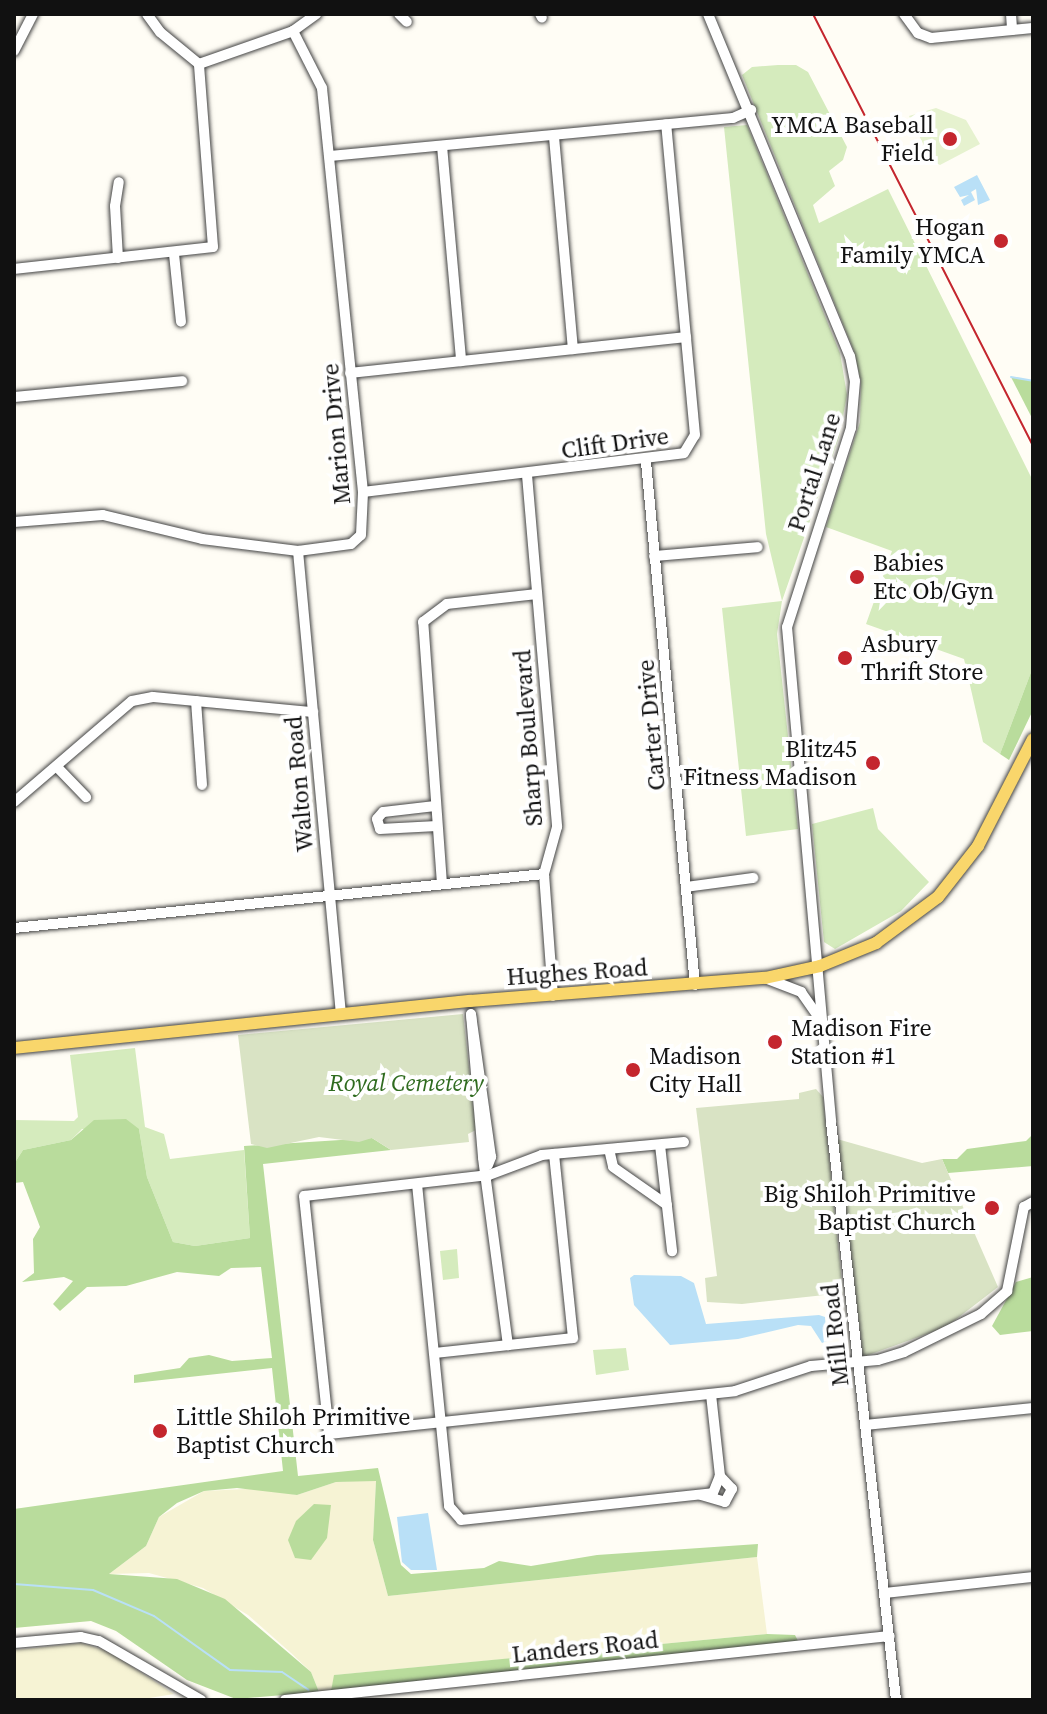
<!DOCTYPE html>
<style>
body{margin:0}
#map{position:relative;width:1047px;height:1714px;overflow:hidden;background:#fffdf5;font-family:"Source Serif 4",serif}
div>[style]{position:absolute}
[style*='--x']{left:calc(var(--x)*1px);top:calc(var(--y)*1px);width:calc(var(--w)*1px);rotate:calc(var(--a)*1deg)}
.farmland>*{inset:0;background:#f6f3d4}
.green>*{inset:0;background:#d5ebbd}
.forest>*{inset:0;background:#b9dc9c}
.cemetery>*{inset:0;background:#d9e3c4}
.pitch>*{inset:0;background:#e6f2cf}
.water>*{inset:0;background:#b9e0f7}
.stream>*{height:2px;margin:-1px;padding:0 1px;transform-origin:1px;border-radius:1px;background:#b9e0f7}
.roads{filter:drop-shadow(0 0 2px #444) drop-shadow(0 0 2px #444)}
.minor>*{height:10px;margin:-5px;padding:0 5px;transform-origin:5px;border-radius:5px;background:#fff}
.major>*{height:12px;margin:-6px;padding:0 6px;transform-origin:6px;border-radius:6px;background:#f9d66b}
.rail>*{height:2px;margin:-1px;padding:0 1px;transform-origin:1px;border-radius:1px;background:#c4262e}
.dots>*{width:22px;height:22px;translate:-50% -50%;box-sizing:border-box;border:4px solid #fff;border-radius:50%}
span{translate:-50% -50%;white-space:nowrap;text-align:center;line-height:1.15;-webkit-text-stroke:8px #fff;paint-order:stroke}
.poi-label{font-size:24px;color:#111}
.right{translate:-100% -50%;text-align:right}
.left{translate:0 -50%;text-align:left}
.street-label{font-size:24px;color:#111}
.park-label{font-size:24px;color:#2f6b1f;font-style:italic}
.frame{position:absolute;inset:0;border:16px solid #111;pointer-events:none}
</style>
<div id="map">
<div class="farmland">
<i style="clip-path:polygon(368px 1480px,376px 1481px,373px 1540px,388px 1596px,757px 1557px,767px 1634px,335px 1675px,331px 1691px,319px 1692px,311px 1672px,291px 1653px,248px 1615px,203px 1588px,149px 1573px,109px 1574px,146px 1546px,159px 1517px,204px 1491px,264px 1488px,297px 1495px,336px 1482px)"></i>
<i style="clip-path:polygon(82px 1643px,110px 1652px,174px 1694px,137px 1700px,14px 1700px,14px 1650px)"></i>
</div>
<div class="green">
<i style="clip-path:polygon(778px 65px,796px 65px,808px 72px,847px 147px,843px 160px,829px 171px,835px 186px,813px 205px,819px 223px,888px 189px,1033px 481px,1033px 667px,1000px 754px,983px 742px,964px 659px,866px 624px,892px 551px,826px 527px,860px 422px,861px 382px,854px 351px,742px 75px,752px 67px)"></i>
<i style="clip-path:polygon(747px 125px,840px 353px,847px 395px,839px 437px,782px 601px,777px 634px,798px 829px,746px 836px,722px 608px,782px 601px,766px 534px,724px 127px)"></i>
<i style="clip-path:polygon(873px 808px,878px 829px,929px 882px,901px 911px,835px 949px,824px 942px,812px 824px)"></i>
<i style="clip-path:polygon(135px 1048px,145px 1127px,164px 1134px,170px 1159px,244px 1150px,250px 1238px,195px 1246px,173px 1242px,147px 1177px,139px 1129px,82px 1129px,71px 1140px,23px 1150px,14px 1164px,14px 1120px,74px 1121px,78px 1117px,70px 1055px)"></i>
<i style="clip-path:polygon(457px 1249px,459px 1278px,443px 1280px,440px 1251px)"></i>
<i style="clip-path:polygon(626px 1348px,629px 1370px,596px 1375px,593px 1350px)"></i>
</div>
<div class="forest">
<i style="clip-path:polygon(1011px 377px,1033px 381px,1033px 420px)"></i>
<i style="clip-path:polygon(1033px 667px,1033px 710px,1009px 760px,1000px 754px)"></i>
<i style="clip-path:polygon(126px 1119px,139px 1129px,147px 1177px,173px 1242px,195px 1246px,250px 1238px,244px 1146px,372px 1138px,391px 1150px,263px 1164px,298px 1476px,378px 1468px,401px 1565px,411px 1574px,484px 1568px,499px 1561px,531px 1566px,597px 1555px,758px 1544px,757px 1557px,388px 1596px,373px 1540px,376px 1481px,336px 1482px,297px 1495px,237px 1488px,204px 1491px,177px 1503px,159px 1517px,146px 1546px,109px 1574px,177px 1579px,225px 1599px,311px 1672px,319px 1692px,236px 1699px,187px 1680px,116px 1631px,91px 1621px,14px 1628px,14px 1509px,283px 1471px,272px 1368px,134px 1383px,134px 1375px,180px 1368px,189px 1358px,209px 1355px,232px 1361px,272px 1358px,261px 1267px,231px 1268px,219px 1276px,177px 1272px,126px 1286px,87px 1287px,60px 1311px,53px 1304px,73px 1281px,64px 1277px,22px 1282px,34px 1273px,33px 1239px,40px 1227px,23px 1182px,14px 1183px,14px 1164px,23px 1150px,71px 1140px,94px 1120px)"></i>
<i style="clip-path:polygon(1033px 1134px,1033px 1166px,948px 1173px,942px 1159px,957px 1159px,967px 1149px,1026px 1141px)"></i>
<i style="clip-path:polygon(1033px 1277px,1033px 1331px,1000px 1335px,992px 1326px,1016px 1282px)"></i>
<i style="clip-path:polygon(314px 1504px,331px 1505px,327px 1538px,311px 1560px,295px 1558px,288px 1540px,296px 1521px)"></i>
<i style="clip-path:polygon(767px 1634px,795px 1635px,799px 1643px,331px 1691px,334px 1675px)"></i>
</div>
<div class="cemetery">
<i style="clip-path:polygon(463px 1014px,476px 1130px,468px 1134px,469px 1142px,391px 1150px,372px 1138px,359px 1142px,319px 1137px,267px 1148px,251px 1144px,238px 1035px)"></i>
<i style="clip-path:polygon(816px 1089px,823px 1097px,843px 1293px,742px 1304px,707px 1302px,705px 1278px,717px 1276px,696px 1108px,799px 1099px,799px 1093px)"></i>
<i style="clip-path:polygon(837px 1139px,922px 1163px,942px 1159px,998px 1287px,946px 1327px,863px 1357px)"></i>
</div>
<div class="pitch">
<i style="clip-path:polygon(936px 108px,966px 120px,980px 144px,940px 165px,932px 161px,909px 116px)"></i>
</div>
<div class="water">
<i style="clip-path:polygon(977px 175px,990px 200px,978px 205px,976px 189px,971px 192px,975px 200px,964px 206px,961px 200px,969px 195px,960px 197px,954px 187px)"></i>
<i style="clip-path:polygon(634px 1275px,681px 1276px,694px 1283px,706px 1324px,819px 1315px,825px 1317px,827px 1341px,822px 1343px,811px 1326px,798px 1325px,738px 1339px,670px 1345px,634px 1305px,630px 1278px)"></i>
<i style="clip-path:polygon(428px 1513px,437px 1570px,411px 1570px,402px 1562px,397px 1517px)"></i>
</div>
<div class="stream">
<i style="--x:1011;--y:377;--w:22;--a:10"></i>
<i style="--x:14;--y:1584;--w:79;--a:4.3"></i>
<i style="--x:93;--y:1590;--w:66;--a:23.1"></i>
<i style="--x:154;--y:1616;--w:93;--a:35.4"></i>
<i style="--x:230;--y:1670;--w:52;--a:2.2"></i>
<i style="--x:282;--y:1672;--w:32;--a:34"></i>
</div>
<div class="roads">
<div class="minor">
<i style="--x:399;--y:14;--w:11;--a:45"></i>
<i style="--x:540;--y:14;--w:4;--a:63"></i>
<i style="--x:708;--y:14;--w:370;--a:67.5"></i>
<i style="--x:850;--y:356;--w:25;--a:79"></i>
<i style="--x:855;--y:381;--w:47;--a:94.9"></i>
<i style="--x:851;--y:428;--w:209;--a:107.8"></i>
<i style="--x:787;--y:627;--w:497;--a:84.9"></i>
<i style="--x:831;--y:1122;--w:582;--a:83.58"></i>
<i style="--x:904;--y:14;--w:24;--a:54"></i>
<i style="--x:918;--y:33;--w:14;--a:21"></i>
<i style="--x:931;--y:38;--w:102;--a:-5.6"></i>
<i style="--x:1011;--y:14;--w:16;--a:86"></i>
<i style="--x:14;--y:51;--w:42;--a:-62.8"></i>
<i style="--x:199;--y:64;--w:100;--a:-19.3"></i>
<i style="--x:293;--y:31;--w:29;--a:-36"></i>
<i style="--x:554;--y:137;--w:213;--a:84.9"></i>
<i style="--x:442;--y:146;--w:216;--a:84.9"></i>
<i style="--x:330;--y:156;--w:405;--a:-5.4"></i>
<i style="--x:733;--y:118;--w:20;--a:-24"></i>
<i style="--x:174;--y:254;--w:68;--a:84.1"></i>
<i style="--x:118;--y:258;--w:52;--a:-93.3"></i>
<i style="--x:115;--y:206;--w:24;--a:-81"></i>
<i style="--x:14;--y:269;--w:200;--a:-6.3"></i>
<i style="--x:213;--y:247;--w:184;--a:-94.4"></i>
<i style="--x:199;--y:64;--w:50;--a:-140.6"></i>
<i style="--x:160;--y:32;--w:22;--a:-126"></i>
<i style="--x:350;--y:373;--w:338;--a:-6.1"></i>
<i style="--x:14;--y:397;--w:169;--a:-5.4"></i>
<i style="--x:646;--y:462;--w:525;--a:84.65"></i>
<i style="--x:527;--y:475;--w:353;--a:85.1"></i>
<i style="--x:557;--y:827;--w:49;--a:105.5"></i>
<i style="--x:544;--y:874;--w:122;--a:85.8"></i>
<i style="--x:363;--y:492;--w:323;--a:-6.9"></i>
<i style="--x:684;--y:453;--w:21;--a:-59"></i>
<i style="--x:695;--y:435;--w:312;--a:-95.3"></i>
<i style="--x:14;--y:522;--w:89;--a:-4.5"></i>
<i style="--x:103;--y:515;--w:102;--a:13.6"></i>
<i style="--x:202;--y:539;--w:97;--a:7.1"></i>
<i style="--x:298;--y:551;--w:53;--a:-7.5"></i>
<i style="--x:351;--y:544;--w:13;--a:-42"></i>
<i style="--x:361;--y:535;--w:43;--a:-87.3"></i>
<i style="--x:363;--y:492;--w:406;--a:-95.8"></i>
<i style="--x:322;--y:88;--w:64;--a:-117"></i>
<i style="--x:298;--y:551;--w:464;--a:84.7"></i>
<i style="--x:654;--y:556;--w:104;--a:-4.9"></i>
<i style="--x:196;--y:701;--w:84;--a:85.9"></i>
<i style="--x:57;--y:767;--w:42;--a:46"></i>
<i style="--x:14;--y:802;--w:155;--a:-40.6"></i>
<i style="--x:132;--y:701;--w:21;--a:-11"></i>
<i style="--x:153;--y:697;--w:161;--a:5.4"></i>
<i style="--x:435;--y:806;--w:52;--a:173.4"></i>
<i style="--x:383;--y:812;--w:9;--a:131"></i>
<i style="--x:377;--y:819;--w:10;--a:73"></i>
<i style="--x:380;--y:829;--w:57;--a:-3"></i>
<i style="--x:442;--y:884;--w:263;--a:-94.1"></i>
<i style="--x:423;--y:622;--w:30;--a:-37"></i>
<i style="--x:447;--y:604;--w:90;--a:-6.4"></i>
<i style="--x:686;--y:887;--w:68;--a:-7.7"></i>
<i style="--x:14;--y:928;--w:533;--a:-5.82"></i>
<i style="--x:765;--y:978;--w:39;--a:21"></i>
<i style="--x:801;--y:992;--w:39;--a:55"></i>
<i style="--x:684;--y:1142;--w:143;--a:174.8"></i>
<i style="--x:542;--y:1155;--w:57;--a:159.3"></i>
<i style="--x:489;--y:1175;--w:186;--a:173.5"></i>
<i style="--x:304;--y:1196;--w:239;--a:84"></i>
<i style="--x:329;--y:1434;--w:408;--a:-6"></i>
<i style="--x:735;--y:1391;--w:80;--a:-18.2"></i>
<i style="--x:811;--y:1366;--w:67;--a:-5.1"></i>
<i style="--x:878;--y:1360;--w:27;--a:-17"></i>
<i style="--x:904;--y:1352;--w:86;--a:-26.3"></i>
<i style="--x:981;--y:1314;--w:35;--a:-41"></i>
<i style="--x:1007;--y:1291;--w:86;--a:-78.6"></i>
<i style="--x:1024;--y:1207;--w:10;--a:-29"></i>
<i style="--x:660;--y:1145;--w:107;--a:83.5"></i>
<i style="--x:609;--y:1149;--w:18;--a:77"></i>
<i style="--x:613;--y:1167;--w:66;--a:35.1"></i>
<i style="--x:488;--y:1165;--w:9;--a:-69"></i>
<i style="--x:491;--y:1157;--w:144;--a:-98"></i>
<i style="--x:471;--y:1014;--w:144;--a:85.2"></i>
<i style="--x:483;--y:1158;--w:189;--a:82.4"></i>
<i style="--x:417;--y:1184;--w:324;--a:84.3"></i>
<i style="--x:449;--y:1506;--w:18;--a:49"></i>
<i style="--x:461;--y:1520;--w:253;--a:-6.1"></i>
<i style="--x:713;--y:1493;--w:18;--a:-68"></i>
<i style="--x:720;--y:1476;--w:82;--a:-96.3"></i>
<i style="--x:435;--y:1353;--w:139;--a:-6.2"></i>
<i style="--x:573;--y:1338;--w:185;--a:-95.9"></i>
<i style="--x:865;--y:1425;--w:169;--a:-5.8"></i>
<i style="--x:701;--y:1495;--w:25;--a:16"></i>
<i style="--x:725;--y:1502;--w:15;--a:-62"></i>
<i style="--x:732;--y:1489;--w:18;--a:-133"></i>
<i style="--x:885;--y:1593;--w:149;--a:-6.2"></i>
<i style="--x:14;--y:1643;--w:67;--a:-5.1"></i>
<i style="--x:81;--y:1637;--w:18;--a:13"></i>
<i style="--x:99;--y:1641;--w:118;--a:30"></i>
<i style="--x:285;--y:1700;--w:608;--a:-6.04"></i>
</div>
<div class="major">
<i style="--x:14;--y:1048;--w:458;--a:-5.9"></i>
<i style="--x:470;--y:1001;--w:296;--a:-4.5"></i>
<i style="--x:765;--y:978;--w:56;--a:-12.3"></i>
<i style="--x:820;--y:966;--w:61;--a:-22.3"></i>
<i style="--x:876;--y:943;--w:77;--a:-36.6"></i>
<i style="--x:938;--y:897;--w:65;--a:-51.9"></i>
<i style="--x:978;--y:846;--w:120;--a:-62.8"></i>
</div>
</div>
<div class="rail">
<i style="--x:813;--y:14;--w:484;--a:63"></i>
</div>
<div class="dots">
<i style="left:950px;top:139px;background:#c4262e"></i>
<i style="left:1001px;top:241px;background:#c4262e"></i>
<i style="left:857px;top:577px;background:#c4262e"></i>
<i style="left:845px;top:658px;background:#c4262e"></i>
<i style="left:873px;top:763px;background:#c4262e"></i>
<i style="left:775px;top:1042px;background:#c4262e"></i>
<i style="left:633px;top:1070px;background:#c4262e"></i>
<i style="left:992px;top:1208px;background:#c4262e"></i>
<i style="left:160px;top:1431px;background:#c4262e"></i>
</div>
<div class="poi-label">
<span class="right" style="left:934px;top:139px">YMCA Baseball<br>Field</span>
<span class="right" style="left:985px;top:241px">Hogan<br>Family YMCA</span>
<span class="left" style="left:873px;top:577px">Babies<br>Etc Ob/Gyn</span>
<span class="left" style="left:861px;top:658px">Asbury<br>Thrift Store</span>
<span class="right" style="left:857px;top:763px">Blitz45<br>Fitness Madison</span>
<span class="left" style="left:791px;top:1042px">Madison Fire<br>Station #1</span>
<span class="left" style="left:649px;top:1070px">Madison<br>City Hall</span>
<span class="right" style="left:976px;top:1208px">Big Shiloh Primitive<br>Baptist Church</span>
<span class="left" style="left:176px;top:1431px">Little Shiloh Primitive<br>Baptist Church</span>
</div>
<div class="street-label">
<span style="left:336px;top:434px;rotate:-95deg">Marion Drive</span>
<span style="left:615px;top:443px;rotate:-8deg">Clift Drive</span>
<span style="left:814px;top:472px;rotate:-72deg">Portal Lane</span>
<span style="left:651px;top:725px;rotate:-95deg">Carter Drive</span>
<span style="left:528px;top:738px;rotate:-94deg">Sharp Boulevard</span>
<span style="left:299px;top:784px;rotate:-95deg">Walton Road</span>
<span style="left:577px;top:972px;rotate:-4deg">Hughes Road</span>
<span style="left:835px;top:1335px;rotate:-96deg">Mill Road</span>
<span style="left:585px;top:1647px;rotate:-6deg">Landers Road</span>
</div>
<div class="park-label">
<span style="left:406px;top:1083px">Royal Cemetery</span>
</div>
<div class="frame"></div>
</div>
